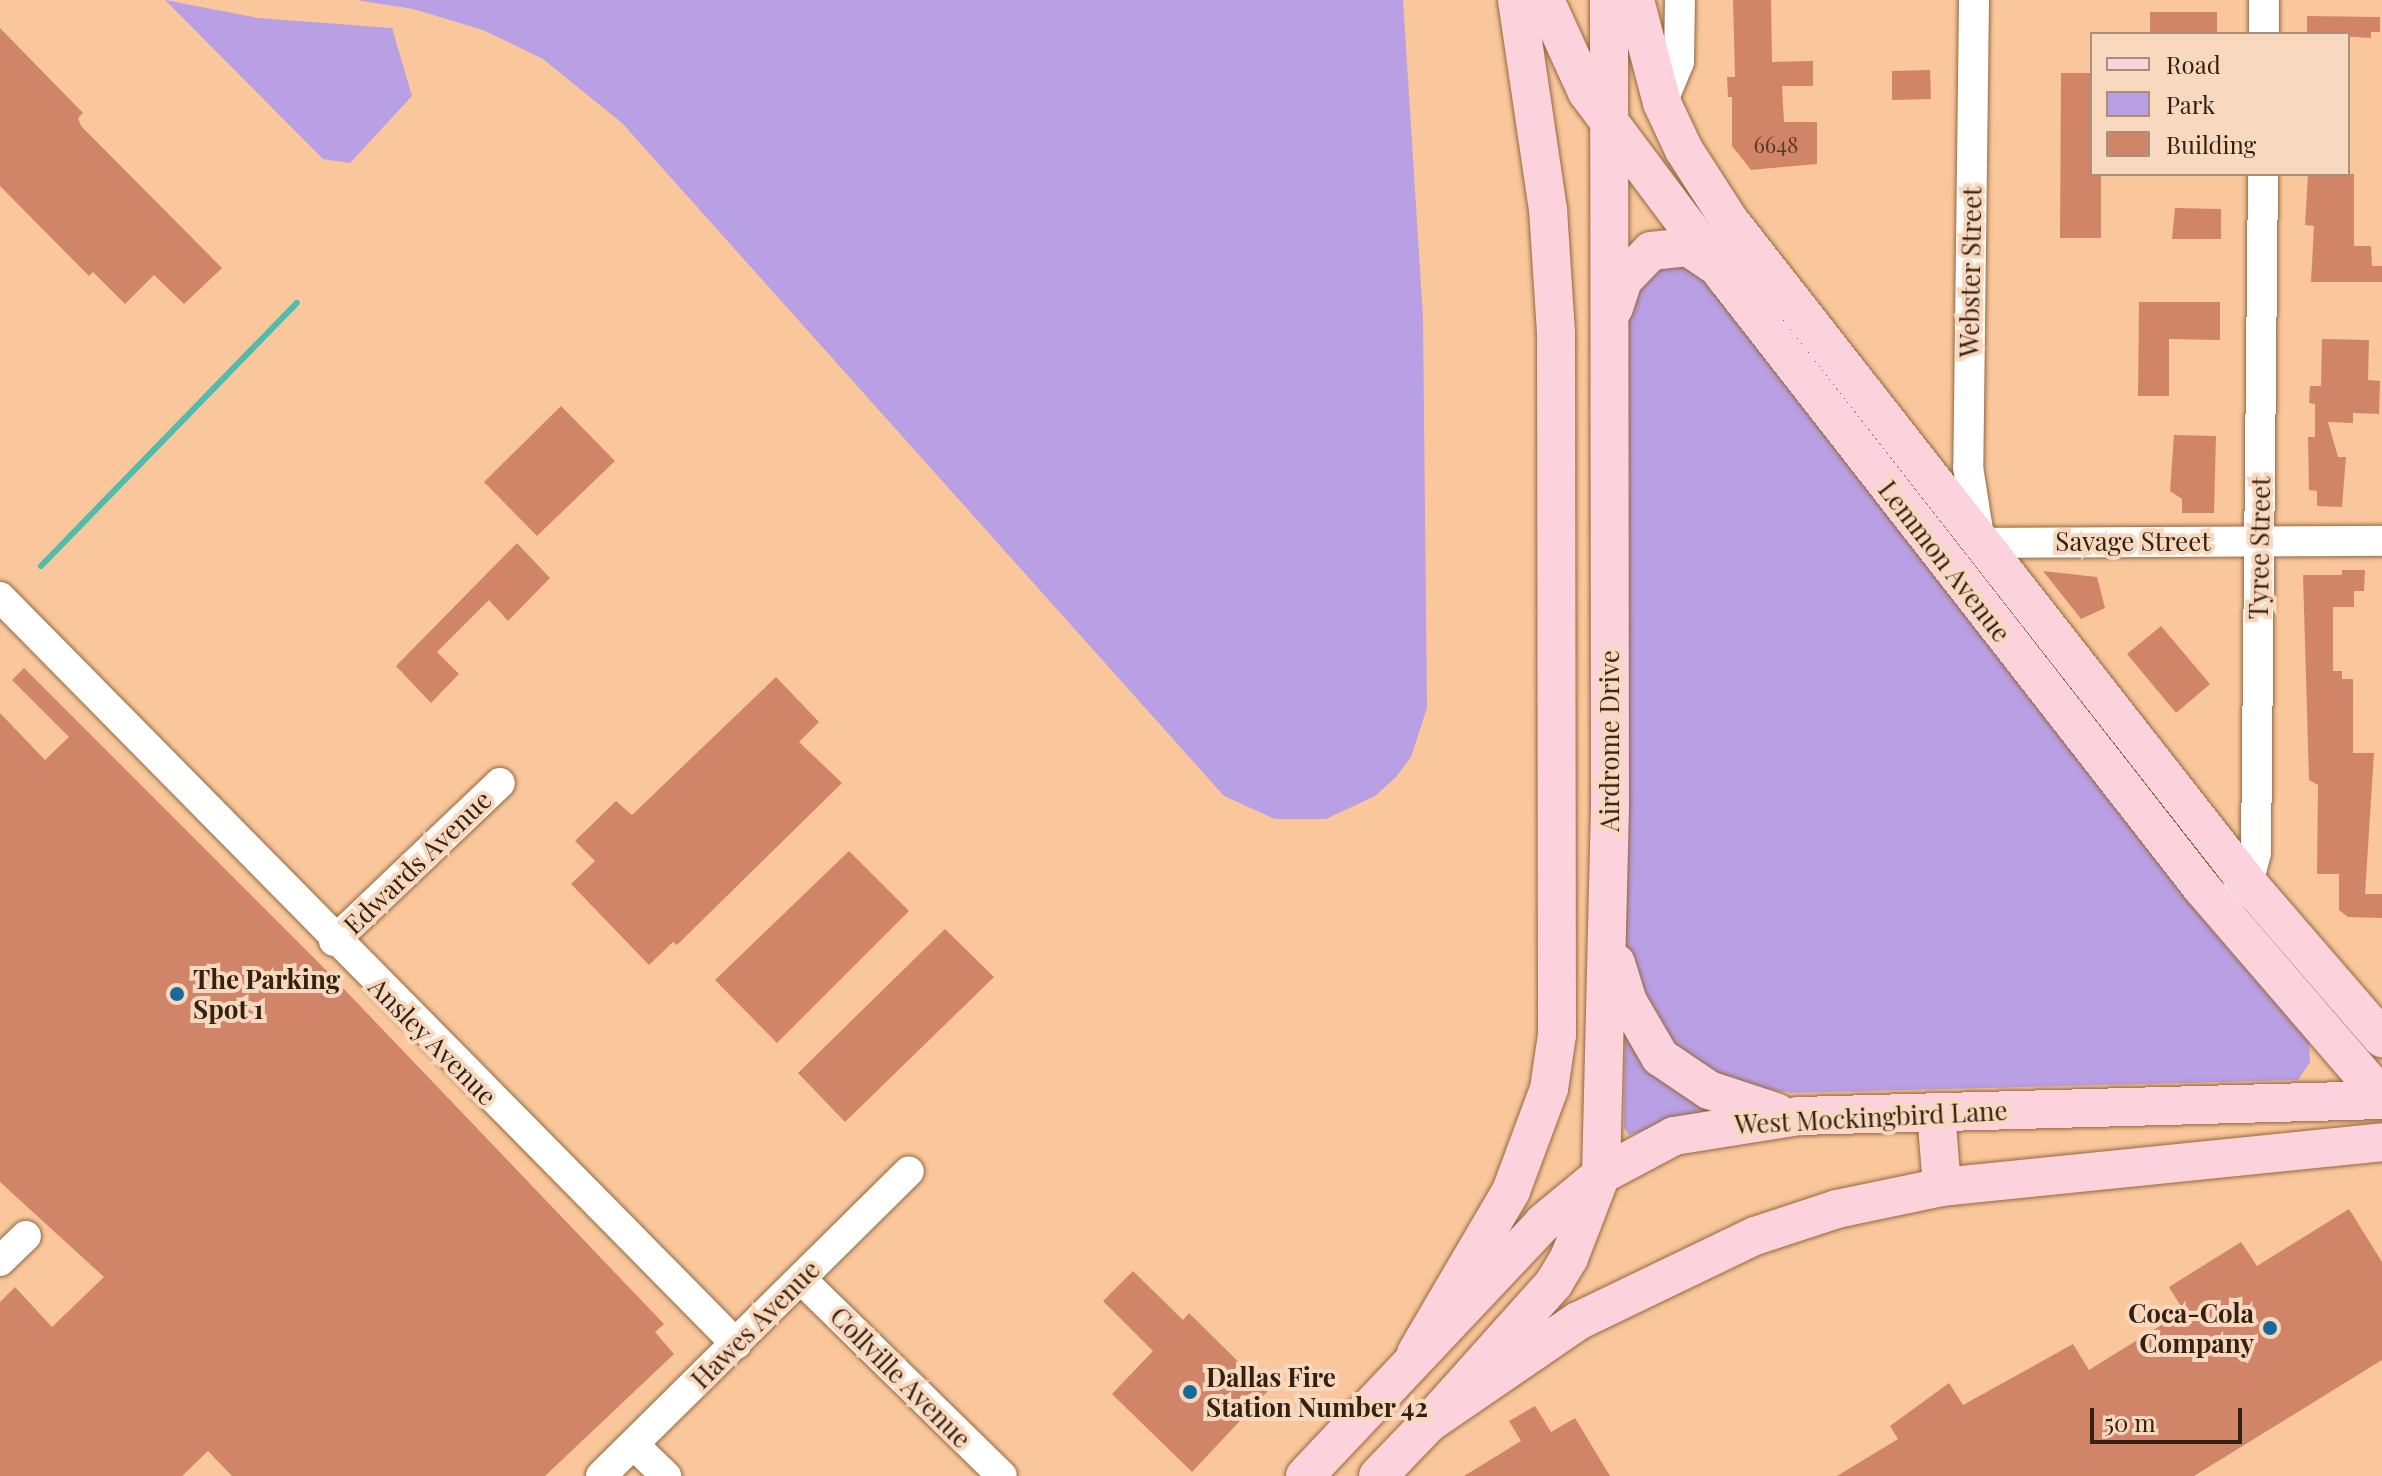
<!DOCTYPE html>
<style>
body{margin:0}
#map{position:relative;width:2382px;height:1476px;overflow:hidden;background:#fac79c;font-family:"Playfair Display",serif}
div>[style]{position:absolute}
[style*='--x']{left:calc(var(--x)*1px);top:calc(var(--y)*1px);width:calc(var(--w)*1px);rotate:calc(var(--a)*1deg)}
.green>*{inset:0;background:#b99fe3}
.stream>*{height:6px;margin:-3px;padding:0 3px;transform-origin:3px;border-radius:3px;background:#50bcac}
.building>*{inset:0;background:#d18568}
.roads{filter:drop-shadow(0 0 2px #94673e) drop-shadow(0 0 2px #94673e)}
.minor>*{height:30px;margin:-15px;padding:0 15px;transform-origin:15px;border-radius:15px;background:#fff}
.major>*{height:38px;margin:-19px;padding:0 19px;transform-origin:19px;border-radius:19px;background:#fcd3dd}
.dots>*{width:22px;height:22px;translate:-50% -50%;box-sizing:border-box;border:4px solid #f8d9c0;border-radius:50%}
span{translate:-50% -50%;white-space:nowrap;text-align:center;line-height:1.15;-webkit-text-stroke:8px #f8d9c0;paint-order:stroke}
.number-label{font-size:22px;color:#5b3a26}
.number-label span{-webkit-text-stroke-width:0}
.street-label{font-size:26px;color:#342110}
.poi-label{font-size:26px;color:#342110;font-weight:700}
.left{translate:0 -50%;text-align:left}
.right{translate:-100% -50%;text-align:right}
.legend{position:absolute;left:2090px;top:32px;width:260px;height:144px;box-sizing:border-box;background:#f8d9c0;border:2px solid #aa8f7a;margin:0;padding:10px 14px;list-style:none;font-size:24px;color:#342110}
.legend li{display:flex;align-items:center;gap:16px;height:40px}
.legend b{width:40px;border:2px solid #aa8f7a}
.scale{position:absolute;left:2090px;top:1408px;width:152px;height:36px;box-sizing:border-box;border:4px solid #342110;border-top:0;padding-left:10px;font-size:24px;line-height:28px;white-space:nowrap;color:#342110;-webkit-text-stroke:6px #f8d9c0;paint-order:stroke}
</style>
<div id="map">
<div class="green">
<i style="clip-path:polygon(165px 0,258px 18px,392px 28px,412px 96px,350px 163px,323px 159px)"></i>
<i style="clip-path:polygon(356px 0,1403px 0,1423px 317px,1427px 708px,1411px 757px,1396px 777px,1375px 796px,1326px 819px,1275px 819px,1224px 796px,622px 123px,543px 59px,483px 30px,413px 9px)"></i>
<i style="clip-path:polygon(1685px 262px,1706px 277px,2309px 1040px,2310px 1062px,2298px 1080px,1791px 1093px,1732px 1083px,1677px 1049px,1642px 1003px,1625px 944px,1625px 290px,1641px 268px)"></i>
<i style="clip-path:polygon(1625px 1034px,1715px 1108px,1629px 1135px,1624px 1128px)"></i>
</div>
<div class="stream">
<i style="--x:41;--y:566;--w:367;--a:-45.8"></i>
</div>
<div class="building">
<i style="clip-path:polygon(1733px 0,1771px 0,1772px 62px,1813px 61px,1813px 86px,1782px 86px,1784px 122px,1817px 122px,1817px 164px,1751px 170px,1732px 146px,1732px 97px,1728px 97px,1727px 77px,1735px 77px)"></i>
<i style="clip-path:polygon(2150px 12px,2217px 12px,2217px 34px,2150px 34px)"></i>
<i style="clip-path:polygon(2307px 16px,2380px 17px,2380px 32px,2371px 32px,2371px 38px,2307px 34px)"></i>
<i style="clip-path:polygon(0 28px,83px 113px,78px 118px,81px 126px,222px 268px,184px 304px,154px 275px,125px 304px,93px 272px,89px 276px,0 186px)"></i>
<i style="clip-path:polygon(1930px 70px,1931px 99px,1892px 100px,1892px 71px)"></i>
<i style="clip-path:polygon(2061px 73px,2092px 73px,2092px 174px,2101px 174px,2101px 238px,2060px 238px)"></i>
<i style="clip-path:polygon(2308px 174px,2354px 174px,2354px 246px,2371px 246px,2372px 266px,2382px 266px,2382px 282px,2311px 282px,2314px 226px,2305px 225px)"></i>
<i style="clip-path:polygon(2175px 208px,2221px 209px,2221px 239px,2172px 239px)"></i>
<i style="clip-path:polygon(2139px 302px,2220px 302px,2220px 340px,2169px 339px,2169px 396px,2138px 396px)"></i>
<i style="clip-path:polygon(2322px 339px,2369px 340px,2368px 380px,2380px 381px,2379px 414px,2353px 413px,2353px 423px,2328px 422px,2338px 457px,2346px 457px,2342px 507px,2317px 506px,2317px 491px,2309px 490px,2308px 437px,2315px 437px,2315px 404px,2309px 403px,2310px 386px,2321px 386px)"></i>
<i style="clip-path:polygon(561px 406px,615px 461px,537px 536px,484px 482px)"></i>
<i style="clip-path:polygon(2174px 435px,2216px 436px,2214px 513px,2182px 513px,2182px 499px,2170px 491px)"></i>
<i style="clip-path:polygon(517px 543px,550px 578px,508px 621px,489px 600px,437px 652px,459px 674px,431px 703px,396px 666px)"></i>
<i style="clip-path:polygon(2342px 570px,2365px 570px,2364px 591px,2354px 591px,2354px 607px,2333px 607px,2333px 671px,2342px 671px,2342px 679px,2353px 679px,2353px 753px,2374px 753px,2365px 894px,2382px 894px,2382px 918px,2348px 917px,2339px 910px,2339px 874px,2317px 874px,2318px 785px,2309px 780px,2303px 575px,2342px 575px)"></i>
<i style="clip-path:polygon(2043px 571px,2097px 577px,2105px 608px,2081px 619px)"></i>
<i style="clip-path:polygon(2161px 626px,2210px 684px,2176px 713px,2127px 654px)"></i>
<i style="clip-path:polygon(24px 668px,321px 965px,664px 1324px,655px 1332px,674px 1354px,545px 1476px,232px 1476px,208px 1451px,182px 1476px,0 1476px,0 1302px,15px 1287px,52px 1327px,104px 1277px,0 1182px,0 713px,45px 760px,69px 737px,12px 680px)"></i>
<i style="clip-path:polygon(776px 677px,819px 722px,799px 742px,842px 783px,677px 945px,673px 942px,649px 965px,571px 884px,595px 861px,575px 841px,616px 801px,632px 815px)"></i>
<i style="clip-path:polygon(849px 851px,909px 911px,777px 1043px,715px 980px)"></i>
<i style="clip-path:polygon(945px 929px,994px 977px,845px 1122px,798px 1073px)"></i>
<i style="clip-path:polygon(2349px 1209px,2382px 1262px,2382px 1360px,2194px 1476px,1837px 1476px,1898px 1439px,1890px 1426px,1949px 1383px,1963px 1405px,2073px 1344px,2089px 1370px,2184px 1311px,2169px 1287px,2241px 1242px,2257px 1266px)"></i>
<i style="clip-path:polygon(1133px 1271px,1183px 1320px,1189px 1313px,1268px 1391px,1192px 1472px,1112px 1394px,1153px 1351px,1103px 1301px)"></i>
<i style="clip-path:polygon(1535px 1406px,1551px 1432px,1575px 1418px,1610px 1476px,1464px 1476px,1521px 1441px,1509px 1421px)"></i>
</div>
<div class="roads">
<div class="minor">
<i style="--x:1974;--y:0;--w:467;--a:90.7"></i>
<i style="--x:1968;--y:467;--w:77;--a:81"></i>
<i style="--x:1980;--y:543;--w:402;--a:-0.3"></i>
<i style="--x:2264;--y:34;--w:34;--a:-90"></i>
<i style="--x:1662;--y:103;--w:44;--a:-67.5"></i>
<i style="--x:1679;--y:62;--w:62;--a:-89.1"></i>
<i style="--x:0;--y:597;--w:1049;--a:45.42"></i>
<i style="--x:2236;--y:894;--w:16;--a:-43"></i>
<i style="--x:2248;--y:883;--w:31;--a:-75"></i>
<i style="--x:2256;--y:853;--w:679;--a:-89.41"></i>
<i style="--x:334;--y:941;--w:229;--a:-43.6"></i>
<i style="--x:0;--y:1261;--w:36;--a:-44"></i>
<i style="--x:801;--y:1279;--w:281;--a:44.4"></i>
<i style="--x:634;--y:1445;--w:45;--a:44.1"></i>
<i style="--x:601;--y:1476;--w:433;--a:-44.7"></i>
</div>
<div class="major">
<i style="--x:1545;--y:0;--w:101;--a:65.5"></i>
<i style="--x:1587;--y:92;--w:234;--a:53.2"></i>
<i style="--x:1727;--y:279;--w:772;--a:52.05"></i>
<i style="--x:2202;--y:888;--w:276;--a:49.3"></i>
<i style="--x:1635;--y:0;--w:106;--a:75.3"></i>
<i style="--x:1662;--y:103;--w:52;--a:64.9"></i>
<i style="--x:1684;--y:150;--w:83;--a:57.3"></i>
<i style="--x:1729;--y:220;--w:842;--a:51.95"></i>
<i style="--x:2248;--y:883;--w:205;--a:49.2"></i>
<i style="--x:1614;--y:308;--w:29;--a:-72"></i>
<i style="--x:1623;--y:280;--w:40;--a:-46"></i>
<i style="--x:1651;--y:251;--w:37;--a:-6"></i>
<i style="--x:1688;--y:247;--w:30;--a:34"></i>
<i style="--x:1616;--y:963;--w:39;--a:73"></i>
<i style="--x:1627;--y:1000;--w:66;--a:59.9"></i>
<i style="--x:1660;--y:1057;--w:59;--a:34"></i>
<i style="--x:1709;--y:1090;--w:71;--a:18.2"></i>
<i style="--x:1936;--y:1112;--w:75;--a:85.4"></i>
<i style="--x:1416;--y:1353;--w:188;--a:-59.6"></i>
<i style="--x:1511;--y:1191;--w:109;--a:-69.6"></i>
<i style="--x:1549;--y:1089;--w:55;--a:-81.6"></i>
<i style="--x:1557;--y:1035;--w:702;--a:-90.08"></i>
<i style="--x:1556;--y:333;--w:123;--a:-93.7"></i>
<i style="--x:1548;--y:210;--w:212;--a:-98.4"></i>
<i style="--x:1429;--y:1423;--w:188;--a:-48.2"></i>
<i style="--x:1554;--y:1283;--w:29;--a:-59"></i>
<i style="--x:1569;--y:1258;--w:89;--a:-68.9"></i>
<i style="--x:1601;--y:1175;--w:371;--a:-88.6"></i>
<i style="--x:1610;--y:804;--w:804;--a:-90.07"></i>
<i style="--x:1305;--y:1476;--w:347;--a:-46.7"></i>
<i style="--x:1543;--y:1223;--w:75;--a:-39.6"></i>
<i style="--x:1601;--y:1175;--w:83;--a:-28.1"></i>
<i style="--x:1674;--y:1136;--w:127;--a:-9.1"></i>
<i style="--x:1799;--y:1116;--w:583;--a:-1.57"></i>
<i style="--x:1378;--y:1476;--w:74;--a:-46.1"></i>
<i style="--x:1429;--y:1423;--w:181;--a:-34.4"></i>
<i style="--x:1578;--y:1321;--w:196;--a:-25.7"></i>
<i style="--x:1755;--y:1236;--w:86;--a:-18.2"></i>
<i style="--x:1837;--y:1209;--w:107;--a:-11.8"></i>
<i style="--x:1942;--y:1187;--w:442;--a:-5.8"></i>
</div>
</div>
<div class="dots">
<i style="left:177px;top:994px;background:#17699a"></i>
<i style="left:2270px;top:1328px;background:#17699a"></i>
<i style="left:1190px;top:1392px;background:#17699a"></i>
</div>
<div class="number-label">
<span style="left:1776px;top:145px">6648</span>
</div>
<div class="street-label">
<span style="left:1970px;top:272px;rotate:-89deg">Webster Street</span>
<span style="left:2133px;top:541px">Savage Street</span>
<span style="left:2259px;top:548px;rotate:-89deg">Tyree Street</span>
<span style="left:1945px;top:561px;rotate:52deg">Lemmon Avenue</span>
<span style="left:1609px;top:741px;rotate:-90deg">Airdrome Drive</span>
<span style="left:417px;top:862px;rotate:-44deg">Edwards Avenue</span>
<span style="left:433px;top:1041px;rotate:45deg">Ansley Avenue</span>
<span style="left:1871px;top:1117px;rotate:-3deg">West Mockingbird Lane</span>
<span style="left:755px;top:1324px;rotate:-45deg">Hawes Avenue</span>
<span style="left:901px;top:1377px;rotate:45deg">Collville Avenue</span>
</div>
<div class="poi-label">
<span class="left" style="left:193px;top:994px">The Parking<br>Spot 1</span>
<span class="right" style="left:2254px;top:1328px">Coca-Cola<br>Company</span>
<span class="left" style="left:1206px;top:1392px">Dallas Fire<br>Station Number 42</span>
</div>
<ul class="legend">
<li><b style="height:10px;background:#fcd3dd"></b>Road</li>
<li><b style="height:22px;background:#b99fe3"></b>Park</li>
<li><b style="height:22px;background:#d18568"></b>Building</li>
</ul>
<div class="scale">50 m</div>
</div>
